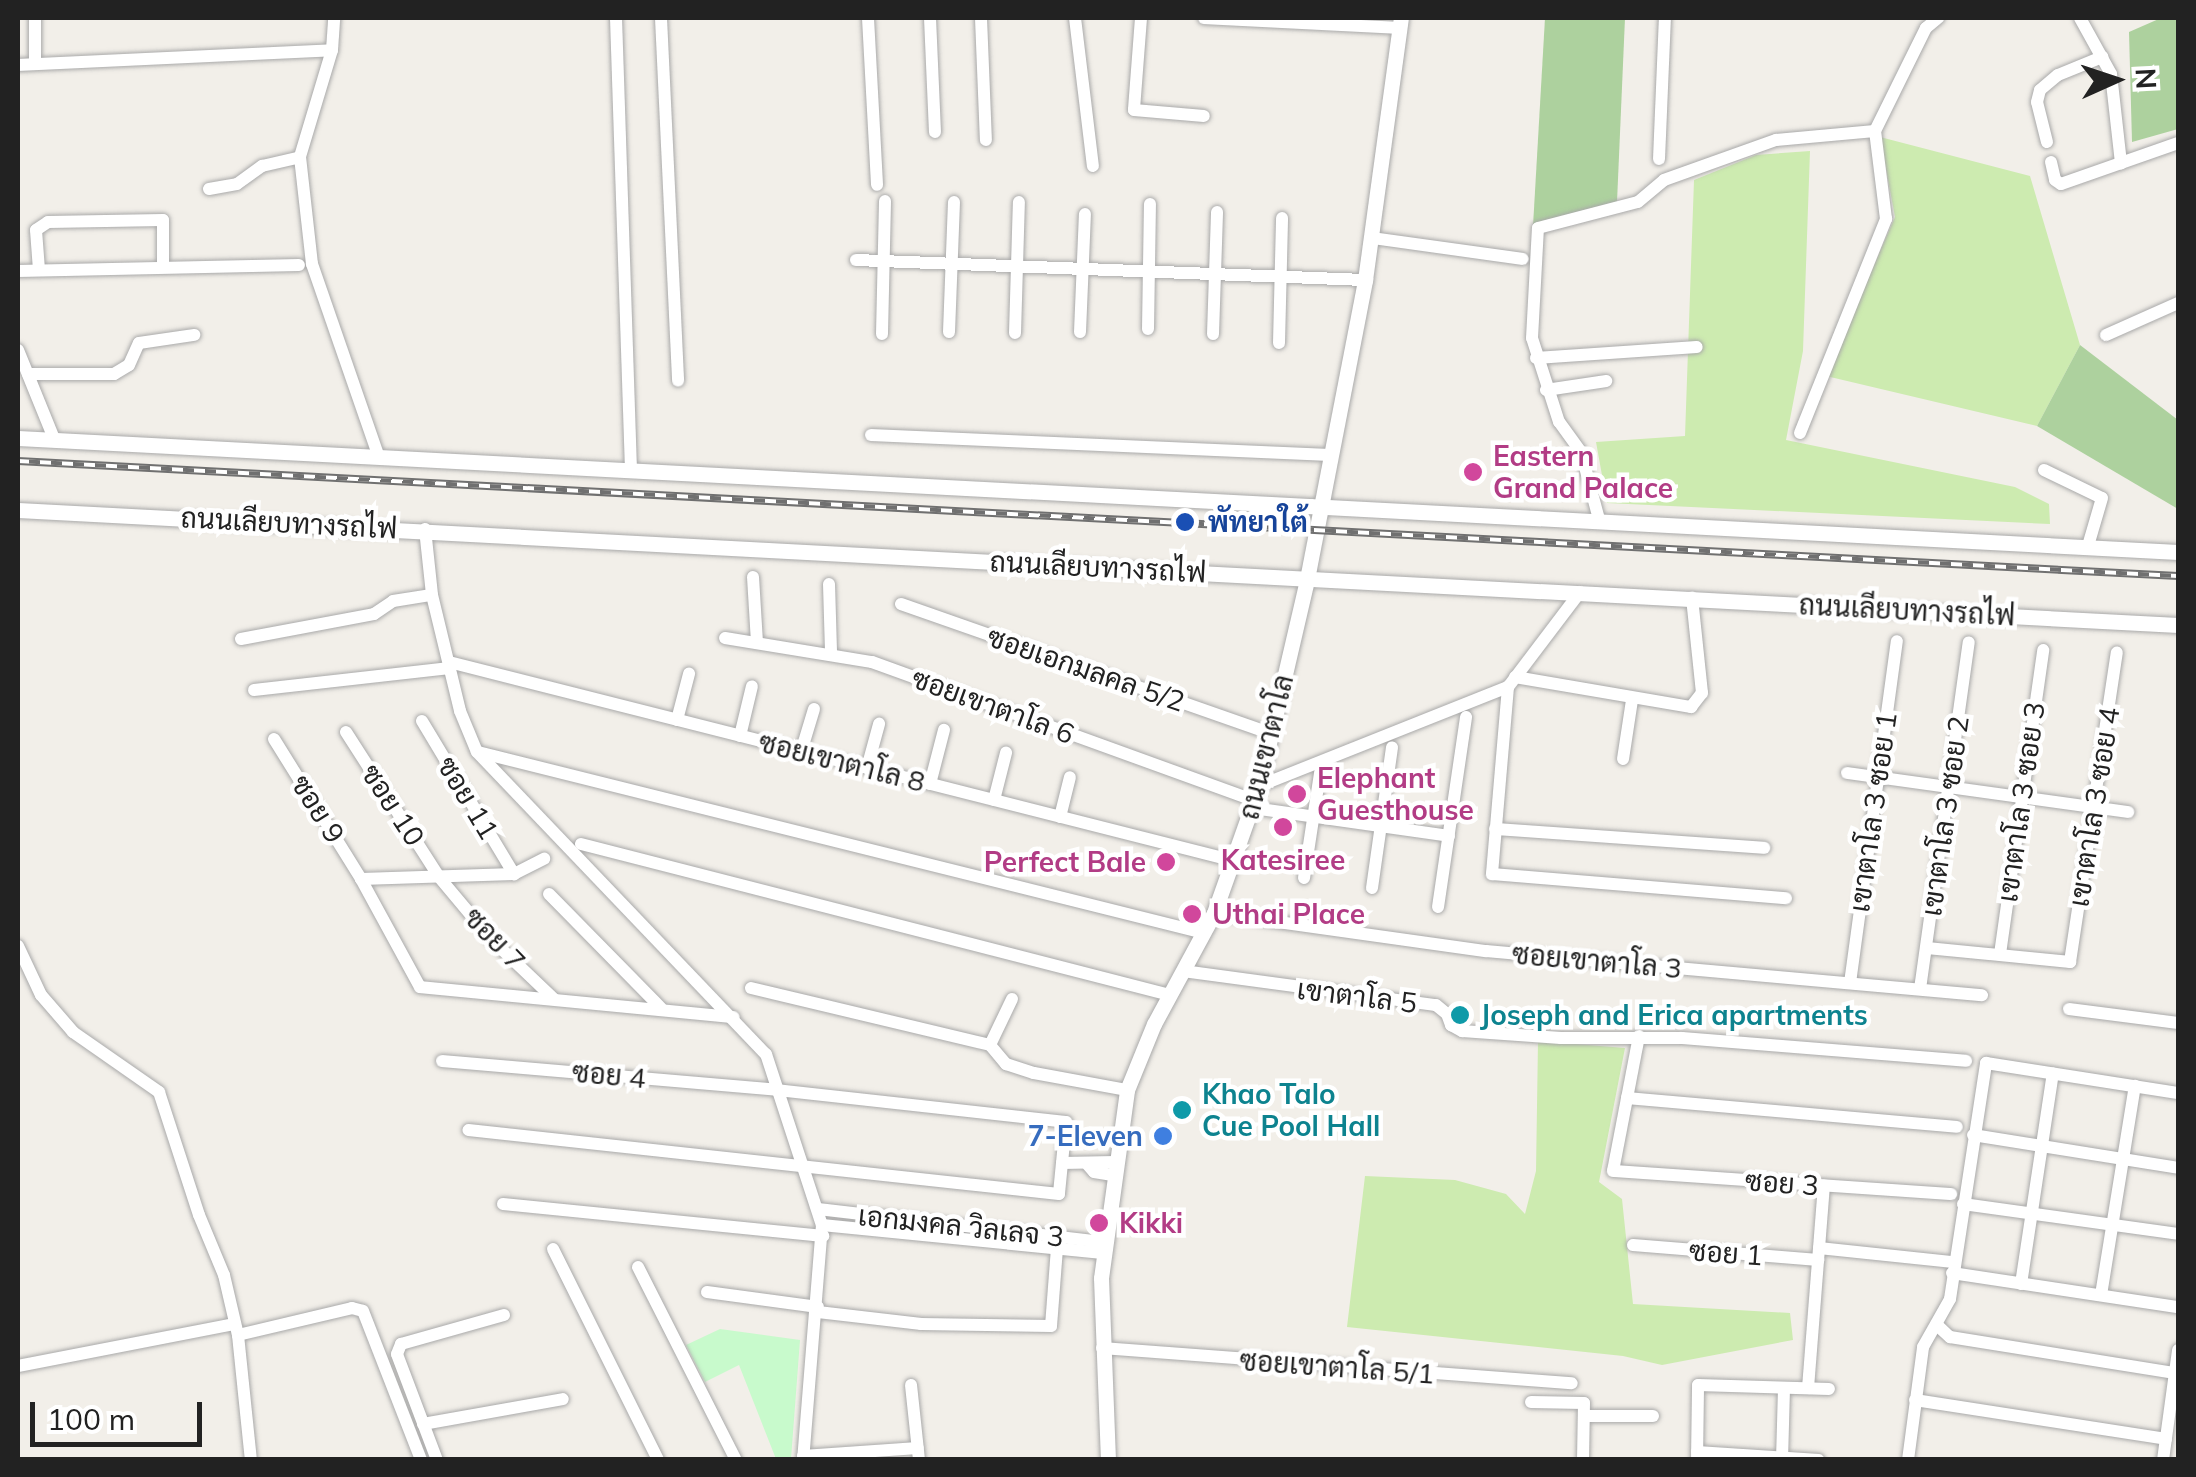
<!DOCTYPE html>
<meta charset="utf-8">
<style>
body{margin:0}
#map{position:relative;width:2196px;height:1477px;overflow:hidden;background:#f2efe9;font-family:Mulish,Sarabun,sans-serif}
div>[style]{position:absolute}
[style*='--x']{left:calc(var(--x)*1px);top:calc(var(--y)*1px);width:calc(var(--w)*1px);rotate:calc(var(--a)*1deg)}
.grass>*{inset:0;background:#cdebb0}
.forest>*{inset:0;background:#add19e}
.park>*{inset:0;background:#c8facc}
.roads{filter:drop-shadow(0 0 2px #a9a9a9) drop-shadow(0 0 2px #a9a9a9)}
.minor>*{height:12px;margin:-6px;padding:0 6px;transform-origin:6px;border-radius:6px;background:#fff}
.tertiary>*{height:15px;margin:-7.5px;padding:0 7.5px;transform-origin:7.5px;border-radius:7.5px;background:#fff}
.rail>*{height:8px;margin-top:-4px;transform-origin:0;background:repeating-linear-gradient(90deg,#fff 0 11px,#707070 0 22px);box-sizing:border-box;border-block:2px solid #707070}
.dots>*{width:28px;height:28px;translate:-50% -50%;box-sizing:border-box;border:5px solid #fff;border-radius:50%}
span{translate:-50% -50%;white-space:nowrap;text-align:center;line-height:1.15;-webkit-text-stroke:9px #fff;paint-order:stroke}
.hotel-label{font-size:28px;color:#b23c85;font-weight:700}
.left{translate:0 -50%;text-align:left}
.right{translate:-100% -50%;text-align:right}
.transit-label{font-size:28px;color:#164399;font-weight:700}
.street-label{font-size:28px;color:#222}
.culture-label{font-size:28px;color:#0d838f;font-weight:700}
.shop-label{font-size:28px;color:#366cbe;font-weight:700}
.frame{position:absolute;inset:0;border:20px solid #222;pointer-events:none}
.north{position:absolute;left:2066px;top:30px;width:100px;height:100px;-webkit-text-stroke:8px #fff;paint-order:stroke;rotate:87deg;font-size:28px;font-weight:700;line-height:40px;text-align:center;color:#222}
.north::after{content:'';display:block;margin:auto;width:35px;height:45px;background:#222;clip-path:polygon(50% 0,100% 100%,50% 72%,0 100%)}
.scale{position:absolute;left:30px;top:1402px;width:172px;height:45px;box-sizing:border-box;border:5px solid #222;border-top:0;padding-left:12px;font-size:30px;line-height:35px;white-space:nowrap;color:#222;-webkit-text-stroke:8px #fff;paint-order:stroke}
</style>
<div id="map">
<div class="grass">
<i style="clip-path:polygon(1880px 137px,2030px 176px,2080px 345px,2037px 426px,1826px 376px,1895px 217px)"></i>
<i style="clip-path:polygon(1810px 151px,1803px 351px,1786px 440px,2015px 487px,2049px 504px,2050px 524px,1607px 503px,1596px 442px,1685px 436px,1694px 180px,1756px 155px)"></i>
<i style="clip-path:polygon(1538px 1041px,1625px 1048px,1599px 1182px,1622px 1199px,1633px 1304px,1790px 1313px,1793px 1340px,1662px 1365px,1623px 1356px,1347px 1327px,1365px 1176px,1455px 1180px,1506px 1194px,1525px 1214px,1536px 1171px)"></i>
</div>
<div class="forest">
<i style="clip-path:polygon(1545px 18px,1625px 18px,1617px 202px,1533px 226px)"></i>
<i style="clip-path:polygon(2161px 18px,2178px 18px,2178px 129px,2132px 142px,2129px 32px)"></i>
<i style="clip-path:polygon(2080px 345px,2178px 420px,2178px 509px,2037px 426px)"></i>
</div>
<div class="park">
<i style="clip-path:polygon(720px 1329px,800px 1340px,791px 1459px,776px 1459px,739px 1365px,705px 1382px,686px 1345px)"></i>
</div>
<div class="roads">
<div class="minor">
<i style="--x:35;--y:18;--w:46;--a:90"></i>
<i style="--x:616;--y:18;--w:454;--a:88.1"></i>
<i style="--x:661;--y:18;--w:363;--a:87.3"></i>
<i style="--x:868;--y:18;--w:167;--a:86.9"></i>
<i style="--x:930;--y:18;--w:114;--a:87.5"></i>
<i style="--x:981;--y:18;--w:122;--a:87.7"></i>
<i style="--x:1075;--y:18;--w:149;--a:83.1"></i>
<i style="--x:1141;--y:18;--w:92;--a:94.4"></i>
<i style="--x:1134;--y:110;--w:70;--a:4.9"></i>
<i style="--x:1204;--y:18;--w:196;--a:2.9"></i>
<i style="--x:2080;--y:18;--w:64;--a:61"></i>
<i style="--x:2111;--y:74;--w:90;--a:83.6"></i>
<i style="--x:332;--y:50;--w:112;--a:106.7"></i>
<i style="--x:300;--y:157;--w:108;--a:83.6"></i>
<i style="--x:312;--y:264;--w:205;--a:70.9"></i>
<i style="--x:18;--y:65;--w:314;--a:-2.7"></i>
<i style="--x:332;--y:50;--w:32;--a:-86"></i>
<i style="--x:2047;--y:142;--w:41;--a:-104"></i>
<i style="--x:2037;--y:102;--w:12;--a:-76"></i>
<i style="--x:2040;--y:90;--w:23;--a:-40"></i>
<i style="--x:2058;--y:75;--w:48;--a:-22.2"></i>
<i style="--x:1659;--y:159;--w:141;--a:-87.6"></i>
<i style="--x:2051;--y:162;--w:18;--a:77"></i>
<i style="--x:2055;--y:180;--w:7;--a:34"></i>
<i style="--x:2061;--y:184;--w:124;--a:-19.3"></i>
<i style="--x:209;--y:189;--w:28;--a:-10"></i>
<i style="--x:237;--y:184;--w:31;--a:-36"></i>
<i style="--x:262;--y:166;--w:39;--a:-13"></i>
<i style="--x:1372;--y:238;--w:152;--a:7.9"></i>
<i style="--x:856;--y:260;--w:509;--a:2.25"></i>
<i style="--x:39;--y:270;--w:40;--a:-94.3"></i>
<i style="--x:36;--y:230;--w:14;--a:-34"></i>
<i style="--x:48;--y:222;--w:115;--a:-1"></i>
<i style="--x:163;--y:220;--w:46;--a:90"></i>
<i style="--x:18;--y:271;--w:281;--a:-1.2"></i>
<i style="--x:1148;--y:329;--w:125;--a:-89.1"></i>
<i style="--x:949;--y:332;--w:130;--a:-87.8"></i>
<i style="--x:1080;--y:332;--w:118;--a:-87.6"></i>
<i style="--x:1015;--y:333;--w:131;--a:-88.3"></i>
<i style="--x:882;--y:334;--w:133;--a:-88.7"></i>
<i style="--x:1213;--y:334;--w:122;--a:-88.1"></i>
<i style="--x:2106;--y:335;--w:79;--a:-24"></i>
<i style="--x:1279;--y:343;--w:125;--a:-88.6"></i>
<i style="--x:18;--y:350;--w:98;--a:67.9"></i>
<i style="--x:1536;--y:358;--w:161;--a:-3.9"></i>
<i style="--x:28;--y:374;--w:86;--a:0"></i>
<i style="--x:114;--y:374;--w:17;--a:-31"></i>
<i style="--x:129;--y:365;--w:24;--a:-66"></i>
<i style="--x:139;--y:343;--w:56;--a:-8.3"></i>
<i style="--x:1546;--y:390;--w:61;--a:-8.5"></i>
<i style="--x:1800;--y:433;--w:231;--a:-68.1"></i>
<i style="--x:1886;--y:219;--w:89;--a:-97.1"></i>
<i style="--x:871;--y:435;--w:459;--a:2.5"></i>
<i style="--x:2044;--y:470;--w:64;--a:25.8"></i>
<i style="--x:2102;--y:498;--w:50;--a:106.3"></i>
<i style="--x:1600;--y:523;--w:73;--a:-105"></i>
<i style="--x:1581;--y:452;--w:37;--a:-126"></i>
<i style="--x:1559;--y:422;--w:88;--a:-107.8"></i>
<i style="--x:1532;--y:338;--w:110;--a:-86.9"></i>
<i style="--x:1538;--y:228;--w:103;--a:-14.6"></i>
<i style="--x:1638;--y:202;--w:34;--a:-40"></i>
<i style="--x:1664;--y:180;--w:119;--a:-19.7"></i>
<i style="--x:1776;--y:140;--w:99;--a:-5.2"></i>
<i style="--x:1875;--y:131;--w:115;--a:-63.7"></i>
<i style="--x:1926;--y:28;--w:16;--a:-40"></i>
<i style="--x:425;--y:529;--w:66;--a:83.9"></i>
<i style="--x:432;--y:595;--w:119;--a:76.4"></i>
<i style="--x:460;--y:711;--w:44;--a:67.5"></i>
<i style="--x:477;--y:752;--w:418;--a:46.3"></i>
<i style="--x:766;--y:1054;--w:180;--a:71.9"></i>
<i style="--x:822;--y:1225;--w:236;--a:94.6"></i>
<i style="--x:753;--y:577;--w:66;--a:86.5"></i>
<i style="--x:829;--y:584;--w:69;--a:88.3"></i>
<i style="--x:901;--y:604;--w:391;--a:19.3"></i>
<i style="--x:725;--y:638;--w:149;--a:9.3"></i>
<i style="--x:872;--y:662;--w:407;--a:19.9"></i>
<i style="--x:241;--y:639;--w:135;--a:-10.6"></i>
<i style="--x:374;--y:614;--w:23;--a:-34"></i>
<i style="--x:393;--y:601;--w:39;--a:-9"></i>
<i style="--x:449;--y:662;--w:811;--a:14.21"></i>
<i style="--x:1515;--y:677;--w:179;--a:9.7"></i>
<i style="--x:1691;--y:707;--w:18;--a:-52"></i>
<i style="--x:1702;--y:693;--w:96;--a:-96"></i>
<i style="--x:1508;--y:687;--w:188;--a:94.9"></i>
<i style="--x:1492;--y:874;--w:295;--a:4.7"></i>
<i style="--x:254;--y:690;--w:197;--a:-6.4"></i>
<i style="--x:677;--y:720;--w:48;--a:-75.4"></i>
<i style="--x:422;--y:721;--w:179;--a:59"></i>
<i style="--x:346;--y:732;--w:172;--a:57.3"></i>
<i style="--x:439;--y:877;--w:81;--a:50"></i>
<i style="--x:491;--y:939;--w:87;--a:43.6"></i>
<i style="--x:740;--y:736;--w:51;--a:-76.5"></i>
<i style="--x:274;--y:739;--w:165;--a:58.1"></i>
<i style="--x:361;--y:879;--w:123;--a:61.4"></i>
<i style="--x:420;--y:987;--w:315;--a:5.5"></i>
<i style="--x:478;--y:752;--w:748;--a:14"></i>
<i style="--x:801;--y:752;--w:45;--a:-73.2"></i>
<i style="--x:1623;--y:759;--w:60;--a:-81.3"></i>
<i style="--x:867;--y:768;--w:46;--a:-74.7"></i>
<i style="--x:1847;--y:773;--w:284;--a:7.9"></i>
<i style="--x:930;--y:784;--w:56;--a:-75.5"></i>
<i style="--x:1259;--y:786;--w:268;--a:-21.7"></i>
<i style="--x:1508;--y:687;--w:119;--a:-52.8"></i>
<i style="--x:994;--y:800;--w:49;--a:-75.7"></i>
<i style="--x:1253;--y:808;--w:198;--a:8.1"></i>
<i style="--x:1060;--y:817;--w:41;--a:-76"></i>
<i style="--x:1495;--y:829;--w:270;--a:4"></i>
<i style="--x:581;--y:844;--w:608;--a:14.38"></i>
<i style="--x:1304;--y:878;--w:106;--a:-81.3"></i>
<i style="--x:361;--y:879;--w:153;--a:-1.9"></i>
<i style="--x:514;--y:874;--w:34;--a:-27"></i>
<i style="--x:1372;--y:888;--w:142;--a:-81.9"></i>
<i style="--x:549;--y:894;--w:160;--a:45.5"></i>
<i style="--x:1438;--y:907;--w:192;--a:-81.6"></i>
<i style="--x:1214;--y:913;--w:275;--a:8"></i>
<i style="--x:1486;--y:951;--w:498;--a:5.1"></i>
<i style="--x:18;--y:946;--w:54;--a:64.9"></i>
<i style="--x:41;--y:995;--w:49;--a:49.1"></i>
<i style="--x:73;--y:1032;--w:105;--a:34.9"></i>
<i style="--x:159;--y:1092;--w:129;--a:72"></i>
<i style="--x:199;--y:1215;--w:65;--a:67.4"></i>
<i style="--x:224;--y:1275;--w:62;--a:76.9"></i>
<i style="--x:238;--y:1335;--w:126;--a:84.1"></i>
<i style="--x:1927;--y:948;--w:144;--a:5.6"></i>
<i style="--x:2070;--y:962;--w:313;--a:-81.4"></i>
<i style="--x:2000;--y:954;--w:307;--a:-81.9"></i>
<i style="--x:1183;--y:971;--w:255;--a:7.7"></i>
<i style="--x:1436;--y:1005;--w:14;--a:39"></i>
<i style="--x:1447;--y:1014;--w:12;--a:70"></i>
<i style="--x:1451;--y:1025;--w:13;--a:29"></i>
<i style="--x:1462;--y:1031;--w:99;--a:4"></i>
<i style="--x:1561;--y:1038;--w:121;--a:0"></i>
<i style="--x:1682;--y:1038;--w:285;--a:4.6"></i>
<i style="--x:1850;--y:983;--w:345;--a:-82.2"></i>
<i style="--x:751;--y:988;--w:246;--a:13.4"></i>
<i style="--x:990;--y:1045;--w:25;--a:50"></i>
<i style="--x:1006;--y:1064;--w:29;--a:18"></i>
<i style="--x:1034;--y:1073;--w:95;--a:10.4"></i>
<i style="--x:1920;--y:989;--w:350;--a:-82"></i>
<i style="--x:2069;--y:1009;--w:110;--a:7.3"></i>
<i style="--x:1639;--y:1036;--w:137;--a:100.9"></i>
<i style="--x:1613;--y:1171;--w:339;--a:3.9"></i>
<i style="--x:990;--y:1045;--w:51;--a:-64.4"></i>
<i style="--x:442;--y:1061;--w:336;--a:4.9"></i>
<i style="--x:777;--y:1090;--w:291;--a:6.3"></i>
<i style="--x:1066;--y:1122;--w:72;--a:95.6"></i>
<i style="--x:1059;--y:1194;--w:594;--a:-173.82"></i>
<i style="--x:1627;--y:1098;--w:331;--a:5"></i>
<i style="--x:1973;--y:1135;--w:208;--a:9.1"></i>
<i style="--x:1062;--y:1163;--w:53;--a:-1.1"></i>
<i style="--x:1088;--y:1165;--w:9;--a:49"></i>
<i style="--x:1094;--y:1172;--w:19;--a:9"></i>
<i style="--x:503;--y:1204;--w:322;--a:5.7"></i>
<i style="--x:1963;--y:1204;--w:217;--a:7.9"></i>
<i style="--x:818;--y:1209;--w:288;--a:6.6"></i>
<i style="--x:822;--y:1225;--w:282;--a:5.7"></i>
<i style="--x:1633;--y:1245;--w:186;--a:4.6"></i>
<i style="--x:1819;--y:1248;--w:135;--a:6"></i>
<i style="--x:553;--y:1249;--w:236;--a:63.5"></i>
<i style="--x:638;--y:1267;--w:216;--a:63.1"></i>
<i style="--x:1952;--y:1273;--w:229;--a:8.6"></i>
<i style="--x:2021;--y:1284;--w:213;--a:-81.4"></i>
<i style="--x:707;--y:1292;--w:112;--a:7.7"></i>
<i style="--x:2101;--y:1295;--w:212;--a:-80.8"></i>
<i style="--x:818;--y:1312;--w:104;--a:6.6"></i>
<i style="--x:921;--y:1324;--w:130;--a:0.9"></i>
<i style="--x:1051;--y:1326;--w:78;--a:-85.6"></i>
<i style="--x:1937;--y:1325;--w:18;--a:43"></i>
<i style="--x:1950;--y:1337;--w:228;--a:9.1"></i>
<i style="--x:238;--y:1335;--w:117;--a:-13.3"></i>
<i style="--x:352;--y:1308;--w:11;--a:15"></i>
<i style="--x:363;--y:1311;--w:160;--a:68.7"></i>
<i style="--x:1102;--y:1348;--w:471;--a:4.3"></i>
<i style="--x:18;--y:1366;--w:221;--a:-11"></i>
<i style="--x:911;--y:1385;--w:75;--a:83.9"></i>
<i style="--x:1808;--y:1388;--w:203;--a:-85.5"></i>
<i style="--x:1915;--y:1400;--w:254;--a:8.8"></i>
<i style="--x:1531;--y:1402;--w:53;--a:1.1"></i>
<i style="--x:1584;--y:1403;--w:57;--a:91"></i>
<i style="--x:1584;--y:1416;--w:69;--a:0"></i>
<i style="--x:423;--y:1424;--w:142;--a:-10.1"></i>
<i style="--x:1697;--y:1452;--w:122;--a:3.8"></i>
<i style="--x:803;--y:1456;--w:115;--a:-4"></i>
<i style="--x:437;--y:1460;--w:113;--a:-110.7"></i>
<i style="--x:397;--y:1354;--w:11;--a:-68"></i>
<i style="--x:401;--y:1344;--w:107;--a:-15.7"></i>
<i style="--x:1697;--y:1460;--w:75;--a:-89.2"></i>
<i style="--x:1698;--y:1385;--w:131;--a:1.7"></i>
<i style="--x:1782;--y:1460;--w:72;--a:-88.4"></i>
<i style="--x:1908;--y:1460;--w:114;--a:-82.4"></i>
<i style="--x:1923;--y:1347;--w:55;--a:-60.6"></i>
<i style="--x:1950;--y:1299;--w:239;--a:-81.3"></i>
<i style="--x:1986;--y:1063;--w:194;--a:8.9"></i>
<i style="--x:2163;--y:1460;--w:111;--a:-82.2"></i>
</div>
<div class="tertiary">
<i style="--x:18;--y:438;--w:2163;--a:3.02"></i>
<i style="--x:18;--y:510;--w:2163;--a:3.05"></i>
<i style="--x:1108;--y:1460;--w:182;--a:-92.2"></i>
<i style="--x:1101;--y:1278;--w:190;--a:-82.1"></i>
<i style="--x:1127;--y:1090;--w:71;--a:-67.8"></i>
<i style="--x:1154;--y:1024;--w:126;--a:-61.6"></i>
<i style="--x:1214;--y:913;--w:135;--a:-70.5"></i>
<i style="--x:1259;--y:786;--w:212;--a:-76.9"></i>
<i style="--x:1307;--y:579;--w:305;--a:-79"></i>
<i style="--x:1365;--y:280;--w:264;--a:-82.2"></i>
</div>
</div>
<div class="rail">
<i style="--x:18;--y:461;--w:2163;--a:3.05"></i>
</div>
<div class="dots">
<i style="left:1473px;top:472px;background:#d1479c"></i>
<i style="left:1185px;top:522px;background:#1a4fb4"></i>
<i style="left:1297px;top:794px;background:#d1479c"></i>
<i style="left:1283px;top:827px;background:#d1479c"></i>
<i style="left:1166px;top:862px;background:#d1479c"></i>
<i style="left:1192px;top:914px;background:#d1479c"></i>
<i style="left:1460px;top:1015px;background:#0f9aa8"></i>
<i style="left:1182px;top:1110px;background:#0f9aa8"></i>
<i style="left:1163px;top:1136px;background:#3f7fe0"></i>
<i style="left:1099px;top:1223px;background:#d1479c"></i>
</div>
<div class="hotel-label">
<span class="left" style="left:1493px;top:472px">Eastern<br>Grand Palace</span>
<span class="left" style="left:1317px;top:794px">Elephant<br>Guesthouse</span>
<span style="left:1283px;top:860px">Katesiree</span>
<span class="right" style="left:1146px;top:862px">Perfect Bale</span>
<span class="left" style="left:1212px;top:914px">Uthai Place</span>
<span class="left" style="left:1119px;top:1223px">Kikki</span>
</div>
<div class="transit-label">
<span class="left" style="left:1208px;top:522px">พัทยาใต้</span>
</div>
<div class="street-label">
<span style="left:289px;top:523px;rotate:3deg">ถนนเลียบทางรถไฟ</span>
<span style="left:1098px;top:567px;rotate:3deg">ถนนเลียบทางรถไฟ</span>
<span style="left:1907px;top:610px;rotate:3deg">ถนนเลียบทางรถไฟ</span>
<span style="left:1086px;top:669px;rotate:19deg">ซอยเอกมลคล 5/2</span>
<span style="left:993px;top:706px;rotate:20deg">ซอยเขาตาโล 6</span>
<span style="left:1266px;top:747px;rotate:-76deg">ถนนเขาตาโล</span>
<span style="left:842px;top:762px;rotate:14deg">ซอยเขาตาโล 8</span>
<span style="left:468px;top:798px;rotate:59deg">ซอย 11</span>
<span style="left:2021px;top:802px;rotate:-82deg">เขาตาโล 3 ซอย 3</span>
<span style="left:393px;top:805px;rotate:57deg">ซอย 10</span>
<span style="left:2094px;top:807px;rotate:-81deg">เขาตาโล 3 ซอย 4</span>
<span style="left:318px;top:809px;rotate:58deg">ซอย 9</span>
<span style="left:1873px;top:812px;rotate:-82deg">เขาตาโล 3 ซอย 1</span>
<span style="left:1945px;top:816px;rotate:-82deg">เขาตาโล 3 ซอย 2</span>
<span style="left:495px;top:939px;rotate:46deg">ซอย 7</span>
<span style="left:1597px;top:961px;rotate:5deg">ซอยเขาตาโล 3</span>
<span style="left:1357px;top:996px;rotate:7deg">เขาตาโล 5</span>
<span style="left:609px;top:1075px;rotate:5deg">ซอย 4</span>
<span style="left:1782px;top:1183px;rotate:4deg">ซอย 3</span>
<span style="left:961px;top:1226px;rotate:6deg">เอกมงคล วิลเลจ 3</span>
<span style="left:1726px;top:1253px;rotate:4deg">ซอย 1</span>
<span style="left:1337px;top:1367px;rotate:4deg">ซอยเขาตาโล 5/1</span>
</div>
<div class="culture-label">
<span class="left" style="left:1480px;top:1015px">Joseph and Erica apartments</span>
<span class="left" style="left:1202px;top:1110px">Khao Talo<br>Cue Pool Hall</span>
</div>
<div class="shop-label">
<span class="right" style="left:1143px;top:1136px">7-Eleven</span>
</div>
<div class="frame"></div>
<div class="north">N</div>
<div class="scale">100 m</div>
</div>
